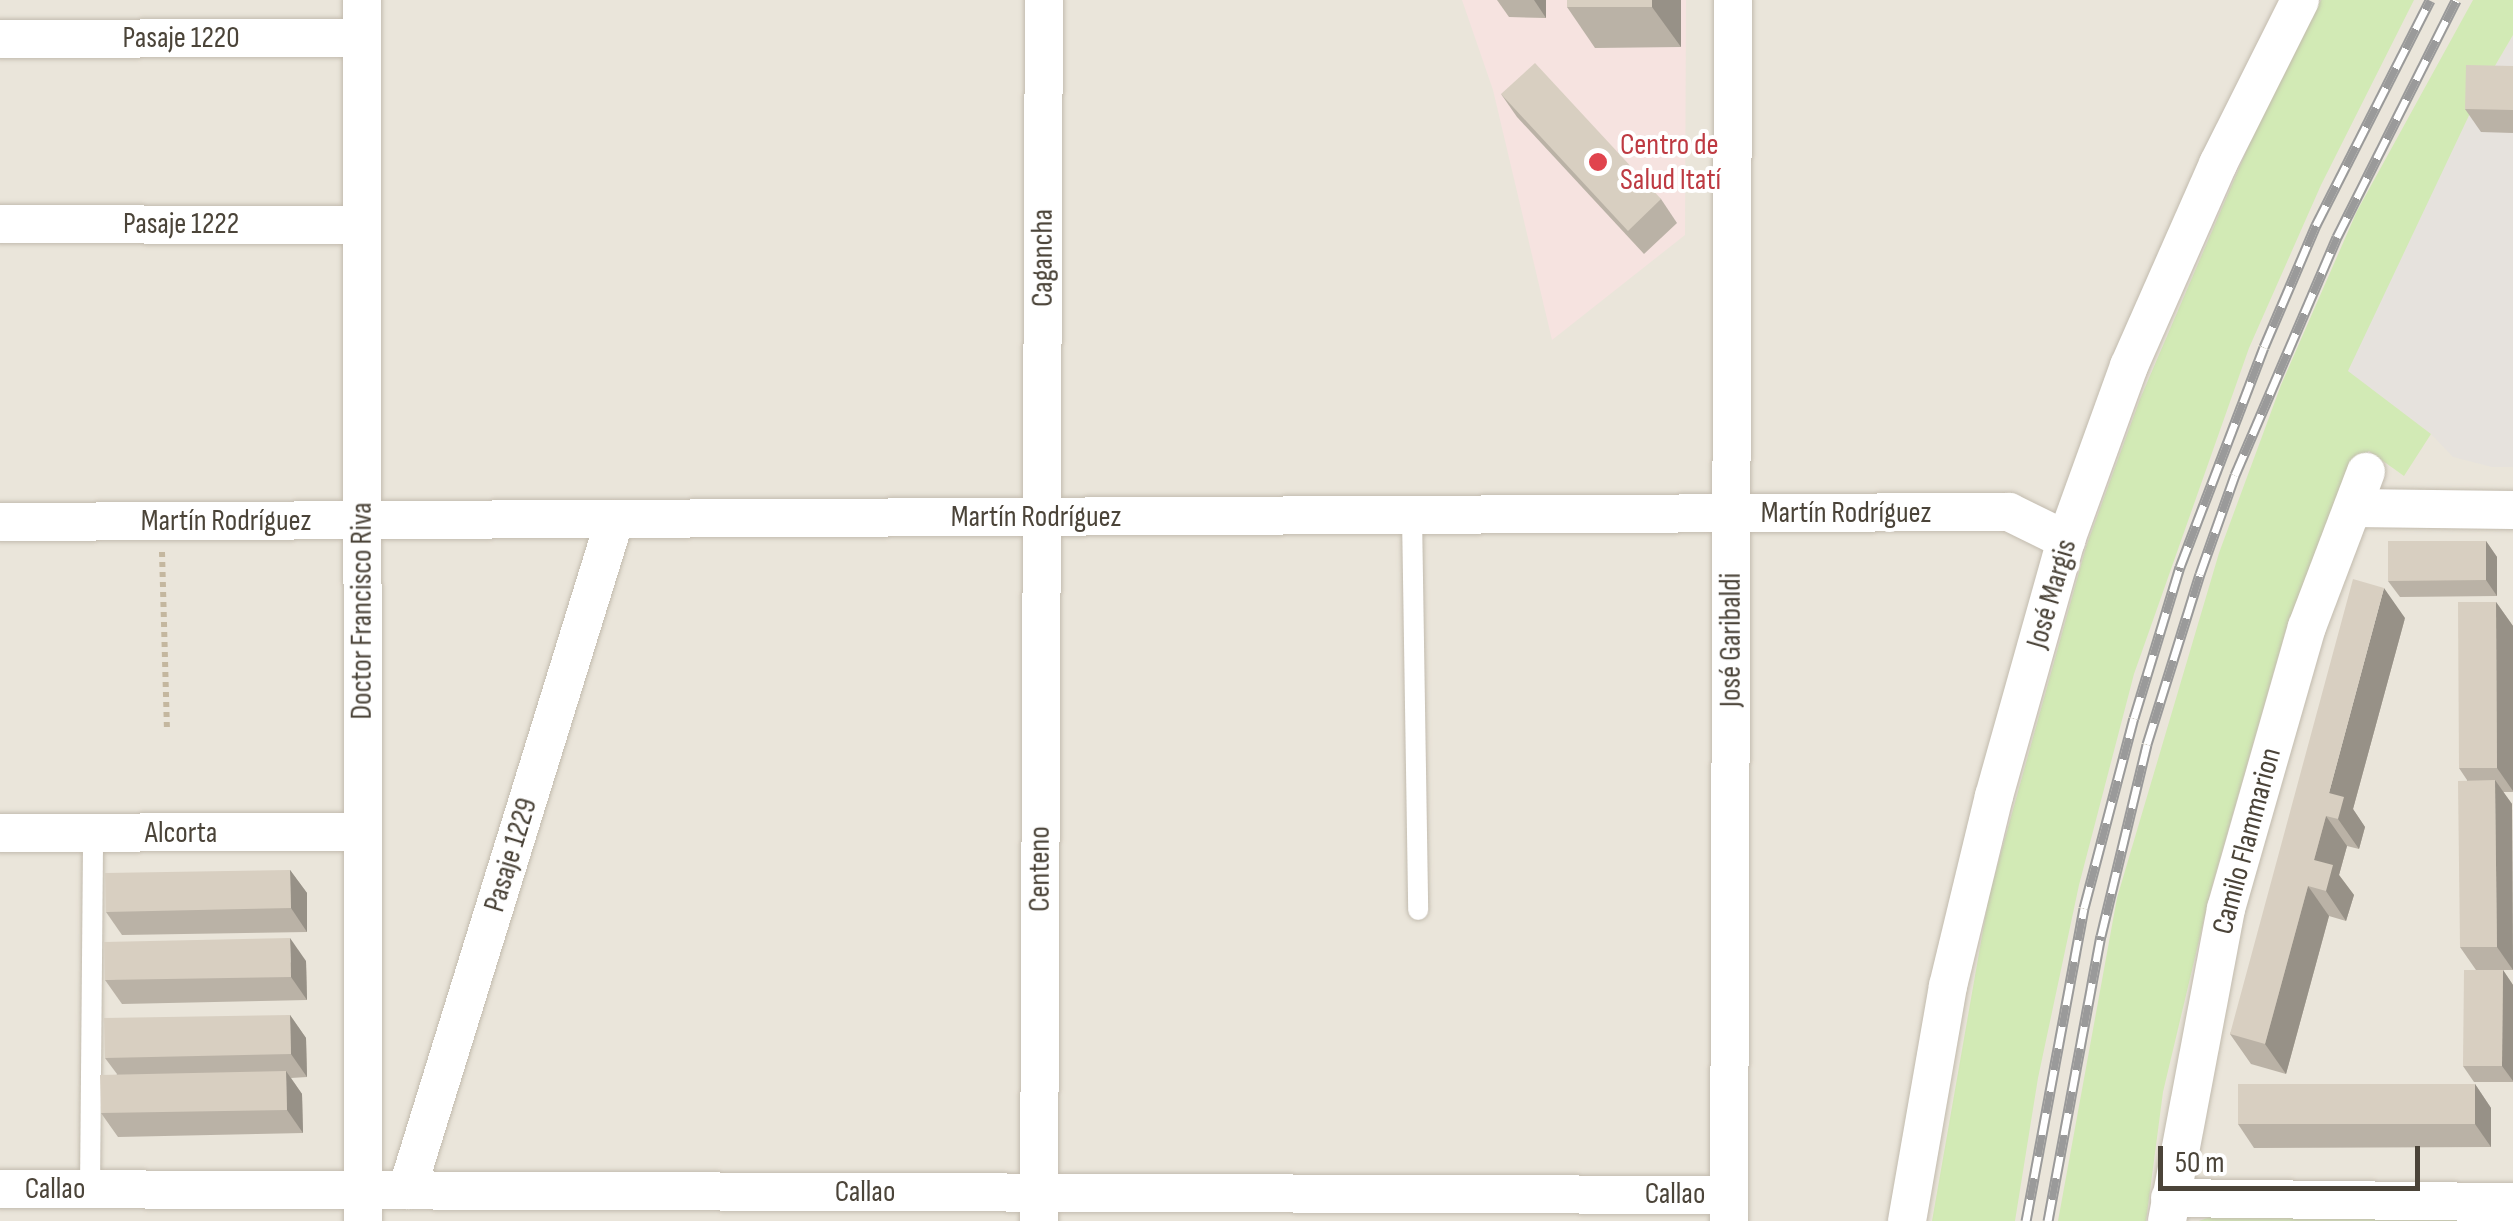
<!DOCTYPE html>
<meta charset="utf-8">
<style>
body{margin:0}
#map{position:relative;width:2513px;height:1221px;overflow:hidden;background:#f6f3ec;font-family:"Sofia Sans Condensed",sans-serif}
div>[style]{position:absolute}
[style*='--x']{left:calc(var(--x)*1px);top:calc(var(--y)*1px);width:calc(var(--w)*1px);rotate:calc(var(--a)*1deg)}
.residential>*{inset:0;background:#eae5da}
.industrial>*{inset:0;background:#e6e2dd}
.medical>*{inset:0;background:#f6e3e0}
.green>*{inset:0;background:#d2eab5}
.path>*{height:6px;margin-top:-3px;transform-origin:0;background:repeating-linear-gradient(90deg,#c4b79f 0 5px,transparent 0 10px)}
.roads{filter:drop-shadow(0 0 2px #c2bbae) drop-shadow(0 0 2px #c2bbae)}
.service>*{height:20px;margin:-10px;padding:0 10px;transform-origin:10px;border-radius:10px;background:#fff}
.minor>*{height:38px;margin:-19px;padding:0 19px;transform-origin:19px;border-radius:19px;background:#fff}
.rail>*{height:11px;margin-top:-5.5px;transform-origin:0;background:repeating-linear-gradient(90deg,#fff 0 22px,#9a9a9a 0 44px);box-sizing:border-box;border-block:2px solid #9a9a9a}
.wall>*{inset:0;background:#bab2a6}
.shaded-wall>*{inset:0;background:#979187}
.building>*{inset:0;background:#d8cfc1}
.dots>*{width:28px;height:28px;translate:-50% -50%;box-sizing:border-box;border:5px solid #fff;border-radius:50%}
span{translate:-50% -50%;white-space:nowrap;text-align:center;line-height:1.15;-webkit-text-stroke:8px #fff;paint-order:stroke}
.street-label{font-size:30px;color:#4b4439}
.health-label{font-size:30px;color:#be3a42}
.left{translate:0 -50%;text-align:left}
.scale{position:absolute;left:2158px;top:1146px;width:262px;height:45px;box-sizing:border-box;border:5px solid #4b4439;border-top:0;padding-left:12px;font-size:30px;line-height:35px;white-space:nowrap;color:#4b4439;-webkit-text-stroke:8px #fff;paint-order:stroke}
</style>
<div id="map">
<div class="residential">
<i style="clip-path:polygon(0 0,2513px 0,2513px 1221px,0 1221px)"></i>
</div>
<div class="industrial">
<i style="clip-path:polygon(2513px 35px,2513px 467px,2492px 467px,2453px 457px,2431px 434px,2347px 371px,2482px 88px)"></i>
</div>
<div class="medical">
<i style="clip-path:polygon(1462px 0,1686px 0,1685px 235px,1552px 340px,1493px 90px)"></i>
</div>
<div class="green">
<i style="clip-path:polygon(2321px 0,2414px 0,2321px 185px,2249px 348px,2134px 674px,2079px 885px,2038px 1078px,2015px 1221px,1932px 1221px,1989px 896px,2086px 547px,2140px 399px,2255px 131px)"></i>
<i style="clip-path:polygon(2473px 0,2513px 0,2513px 35px,2482px 88px,2348px 371px,2431px 434px,2404px 476px,2369px 451px,2351px 461px,2287px 626px,2211px 890px,2163px 1092px,2146px 1221px,2058px 1221px,2117px 898px,2219px 553px,2281px 385px,2357px 211px)"></i>
<i style="clip-path:polygon(2221px 1213px,2513px 1217px,2513px 1221px,2199px 1221px)"></i>
</div>
<div class="path">
<i style="--x:162;--y:552;--w:178;--a:88.4"></i>
</div>
<div class="roads">
<div class="service">
<i style="--x:1412;--y:515;--w:395;--a:89.1"></i>
<i style="--x:90;--y:1189;--w:356;--a:-89.5"></i>
</div>
<div class="minor">
<i style="--x:362;--y:0;--w:1221;--a:89.95"></i>
<i style="--x:0;--y:39;--w:362;--a:-0.2"></i>
<i style="--x:0;--y:224;--w:362;--a:0.2"></i>
<i style="--x:2353;--y:508;--w:160;--a:0.7"></i>
<i style="--x:0;--y:522;--w:2009;--a:-0.29"></i>
<i style="--x:2009;--y:512;--w:64;--a:26.2"></i>
<i style="--x:0;--y:833;--w:363;--a:-0.2"></i>
<i style="--x:0;--y:1189;--w:1729;--a:0.2"></i>
<i style="--x:407;--y:1190;--w:702;--a:-72.78"></i>
<i style="--x:2170;--y:1198;--w:343;--a:0.7"></i>
<i style="--x:1039;--y:1221;--w:1221;--a:-89.77"></i>
<i style="--x:1729;--y:1221;--w:1221;--a:-89.81"></i>
<i style="--x:1907;--y:1221;--w:239;--a:-80.1"></i>
<i style="--x:1948;--y:986;--w:195;--a:-76.4"></i>
<i style="--x:1994;--y:796;--w:266;--a:-74.3"></i>
<i style="--x:2066;--y:540;--w:185;--a:-70.1"></i>
<i style="--x:2129;--y:366;--w:221;--a:-66.2"></i>
<i style="--x:2218;--y:164;--w:183;--a:-63.4"></i>
<i style="--x:2167;--y:1221;--w:318;--a:-79.3"></i>
<i style="--x:2226;--y:909;--w:293;--a:-74"></i>
<i style="--x:2307;--y:627;--w:166;--a:-69.2"></i>
</div>
</div>
<div class="rail">
<i style="--x:2026;--y:1221;--w:318;--a:-79.5"></i>
<i style="--x:2084;--y:908;--w:196;--a:-75.3"></i>
<i style="--x:2134;--y:718;--w:158;--a:-73.1"></i>
<i style="--x:2180;--y:567;--w:235;--a:-69.1"></i>
<i style="--x:2264;--y:347;--w:133;--a:-66.9"></i>
<i style="--x:2316;--y:225;--w:252;--a:-63.1"></i>
<i style="--x:2048;--y:1221;--w:290;--a:-79.5"></i>
<i style="--x:2101;--y:936;--w:197;--a:-76.5"></i>
<i style="--x:2147;--y:744;--w:178;--a:-72.7"></i>
<i style="--x:2200;--y:574;--w:105;--a:-70.5"></i>
<i style="--x:2235;--y:475;--w:259;--a:-66.8"></i>
<i style="--x:2337;--y:237;--w:265;--a:-63.3"></i>
</div>
<div class="wall">
<i style="clip-path:polygon(1497px 0,1546px 0,1546px 18px,1509px 17px)"></i>
<i style="clip-path:polygon(1681px 0,1681px 47px,1595px 48px,1567px 7px)"></i>
<i style="clip-path:polygon(2513px 66px,2513px 133px,2481px 132px,2465px 109px)"></i>
<i style="clip-path:polygon(1501px 94px,1661px 199px,1677px 223px,1644px 254px,1517px 117px)"></i>
<i style="clip-path:polygon(2486px 541px,2497px 557px,2497px 596px,2400px 597px,2388px 581px)"></i>
<i style="clip-path:polygon(2496px 602px,2513px 626px,2513px 792px,2503px 792px,2512px 804px,2513px 970px,2503px 970px,2513px 985px,2513px 1082px,2474px 1082px,2463px 1066px,2476px 970px,2460px 947px,2467px 780px,2459px 768px)"></i>
<i style="clip-path:polygon(2405px 618px,2353px 809px,2365px 827px,2359px 849px,2347px 846px,2339px 875px,2354px 895px,2346px 921px,2329px 916px,2286px 1074px,2251px 1064px,2230px 1034px)"></i>
<i style="clip-path:polygon(290px 870px,307px 893px,307px 932px,122px 935px,106px 912px)"></i>
<i style="clip-path:polygon(306px 961px,307px 1000px,122px 1004px,105px 980px)"></i>
<i style="clip-path:polygon(290px 1015px,306px 1038px,307px 1077px,291px 1078px,302px 1094px,303px 1133px,118px 1137px,101px 1113px,117px 1074px,105px 1058px)"></i>
<i style="clip-path:polygon(2475px 1084px,2491px 1108px,2491px 1147px,2254px 1148px,2238px 1124px)"></i>
</div>
<div class="shaded-wall">
<i style="clip-path:polygon(1534px 0,1546px 0,1546px 18px)"></i>
<i style="clip-path:polygon(1652px 0,1681px 0,1681px 47px,1652px 7px)"></i>
<i style="clip-path:polygon(2486px 541px,2497px 557px,2497px 596px,2486px 580px)"></i>
<i style="clip-path:polygon(2384px 588px,2405px 618px,2353px 809px,2365px 827px,2359px 849px,2338px 819px,2329px 793px)"></i>
<i style="clip-path:polygon(2496px 602px,2513px 626px,2513px 791px,2497px 768px)"></i>
<i style="clip-path:polygon(2495px 780px,2512px 804px,2513px 970px,2497px 947px)"></i>
<i style="clip-path:polygon(2326px 816px,2347px 846px,2339px 875px,2354px 895px,2346px 921px,2326px 891px,2314px 860px)"></i>
<i style="clip-path:polygon(290px 870px,307px 893px,307px 932px,291px 908px)"></i>
<i style="clip-path:polygon(2308px 886px,2329px 916px,2286px 1074px,2265px 1044px)"></i>
<i style="clip-path:polygon(290px 938px,306px 961px,307px 1000px,291px 977px)"></i>
<i style="clip-path:polygon(2503px 970px,2513px 985px,2513px 1081px,2502px 1066px)"></i>
<i style="clip-path:polygon(290px 1015px,306px 1038px,307px 1077px,291px 1054px)"></i>
<i style="clip-path:polygon(286px 1071px,302px 1094px,303px 1133px,287px 1110px)"></i>
<i style="clip-path:polygon(2475px 1084px,2491px 1108px,2491px 1147px,2475px 1124px)"></i>
</div>
<div class="building">
<i style="clip-path:polygon(1567px 0,1652px 0,1652px 7px,1567px 7px)"></i>
<i style="clip-path:polygon(1535px 63px,1661px 199px,1628px 231px,1501px 94px)"></i>
<i style="clip-path:polygon(2466px 65px,2513px 66px,2513px 110px,2465px 109px)"></i>
<i style="clip-path:polygon(2388px 541px,2486px 541px,2486px 580px,2388px 581px)"></i>
<i style="clip-path:polygon(2353px 579px,2384px 588px,2329px 793px,2344px 797px,2338px 819px,2326px 816px,2314px 860px,2333px 865px,2326px 891px,2308px 886px,2265px 1044px,2230px 1034px)"></i>
<i style="clip-path:polygon(2458px 602px,2496px 602px,2497px 768px,2459px 768px)"></i>
<i style="clip-path:polygon(2495px 780px,2497px 947px,2460px 947px,2458px 781px)"></i>
<i style="clip-path:polygon(290px 870px,291px 908px,106px 912px,105px 873px)"></i>
<i style="clip-path:polygon(290px 938px,291px 977px,105px 980px,104px 942px)"></i>
<i style="clip-path:polygon(2464px 970px,2503px 970px,2502px 1066px,2463px 1066px)"></i>
<i style="clip-path:polygon(290px 1015px,291px 1054px,105px 1058px,104px 1018px)"></i>
<i style="clip-path:polygon(286px 1071px,287px 1110px,101px 1113px,100px 1075px)"></i>
<i style="clip-path:polygon(2238px 1084px,2475px 1084px,2475px 1124px,2238px 1124px)"></i>
</div>
<div class="dots">
<i style="left:1598px;top:162px;background:#e0444e"></i>
</div>
<div class="street-label">
<span style="left:181px;top:38px">Pasaje 1220</span>
<span style="left:181px;top:224px">Pasaje 1222</span>
<span style="left:1043px;top:258px;rotate:-90deg">Cagancha</span>
<span style="left:1846px;top:513px">Martín Rodríguez</span>
<span style="left:1036px;top:517px">Martín Rodríguez</span>
<span style="left:226px;top:521px">Martín Rodríguez</span>
<span style="left:2052px;top:594px;rotate:-74deg">José Margis</span>
<span style="left:362px;top:611px;rotate:-90deg">Doctor Francisco Riva</span>
<span style="left:1731px;top:640px;rotate:-90deg">José Garibaldi</span>
<span style="left:181px;top:833px">Alcorta</span>
<span style="left:2247px;top:841px;rotate:-75deg">Camilo Flammarion</span>
<span style="left:511px;top:855px;rotate:-73deg">Pasaje 1229</span>
<span style="left:1040px;top:869px;rotate:-90deg">Centeno</span>
<span style="left:55px;top:1189px">Callao</span>
<span style="left:865px;top:1192px">Callao</span>
<span style="left:1675px;top:1194px">Callao</span>
</div>
<div class="health-label">
<span class="left" style="left:1620px;top:162px">Centro de<br>Salud Itatí</span>
</div>
<div class="scale">50 m</div>
</div>
